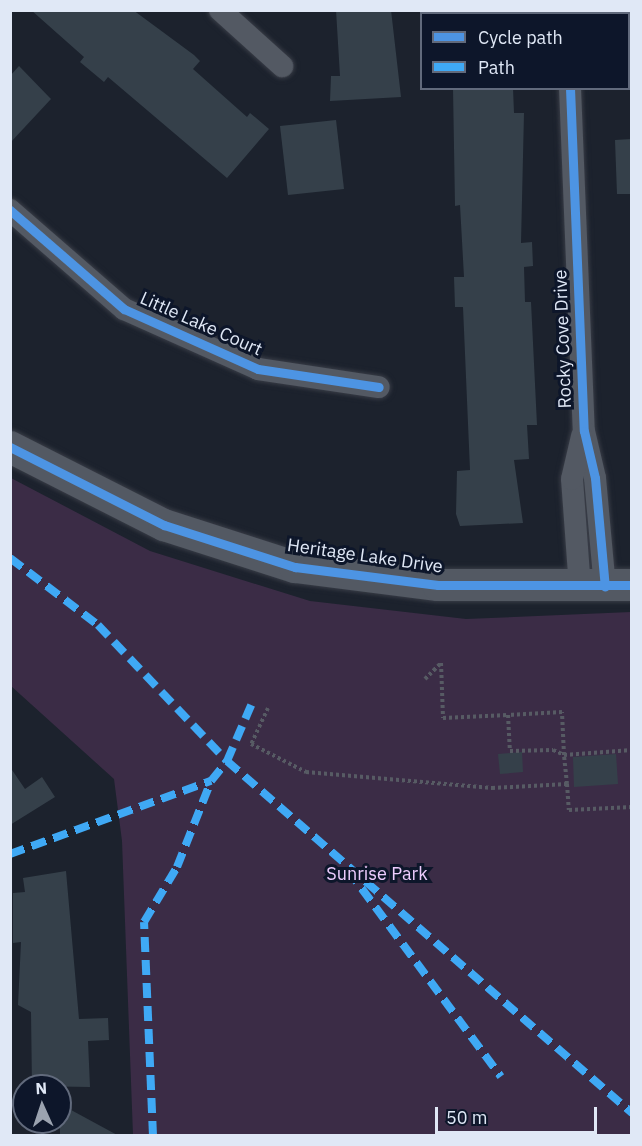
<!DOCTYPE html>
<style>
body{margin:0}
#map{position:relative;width:642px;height:1146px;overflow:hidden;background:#1c222d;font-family:"IBM Plex Sans",sans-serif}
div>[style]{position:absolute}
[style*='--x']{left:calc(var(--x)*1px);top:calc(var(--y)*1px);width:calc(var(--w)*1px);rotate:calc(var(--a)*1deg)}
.green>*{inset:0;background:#3b2c46}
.building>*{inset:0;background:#35404a}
.path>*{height:4px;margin-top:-2px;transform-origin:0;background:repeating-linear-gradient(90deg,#575b64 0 3px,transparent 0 6px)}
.roads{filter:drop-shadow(0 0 2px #383c46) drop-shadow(0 0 2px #383c46)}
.street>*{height:22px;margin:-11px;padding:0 11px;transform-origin:11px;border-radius:11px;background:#535963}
.secondary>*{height:32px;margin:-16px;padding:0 16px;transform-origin:16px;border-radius:16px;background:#535963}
.quiet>*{height:8px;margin-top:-4px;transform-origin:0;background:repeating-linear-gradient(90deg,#3fa9f5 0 15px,transparent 0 23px)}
.cycleway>*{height:9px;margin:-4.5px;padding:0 4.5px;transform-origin:4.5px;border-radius:4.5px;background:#4d94e3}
span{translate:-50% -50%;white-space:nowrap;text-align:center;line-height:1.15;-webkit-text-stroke:6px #0d162a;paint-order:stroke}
.street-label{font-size:18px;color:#e0e8f6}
.park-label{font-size:18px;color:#edccfe}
.frame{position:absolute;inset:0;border:12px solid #e0e8f6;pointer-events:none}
.legend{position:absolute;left:420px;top:12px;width:210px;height:78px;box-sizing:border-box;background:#0d162a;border:2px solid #616a7c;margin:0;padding:8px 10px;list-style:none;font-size:18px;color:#e0e8f6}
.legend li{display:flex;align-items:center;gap:12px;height:30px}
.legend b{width:30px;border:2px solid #616a7c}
.north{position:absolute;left:12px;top:1074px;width:60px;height:60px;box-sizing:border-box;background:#0d162a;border:2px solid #616a7c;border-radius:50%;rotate:357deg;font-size:16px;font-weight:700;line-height:24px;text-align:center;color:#e0e8f6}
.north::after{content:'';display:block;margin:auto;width:21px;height:27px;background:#9ba3b0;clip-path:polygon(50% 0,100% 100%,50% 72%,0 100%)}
.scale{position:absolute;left:435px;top:1107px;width:162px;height:27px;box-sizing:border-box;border:3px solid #e0e8f6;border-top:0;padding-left:8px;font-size:18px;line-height:21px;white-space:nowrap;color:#e0e8f6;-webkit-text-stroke:4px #0d162a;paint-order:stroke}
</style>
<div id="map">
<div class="green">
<i style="clip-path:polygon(11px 478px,150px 551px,310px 601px,466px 619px,631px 612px,631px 1135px,133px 1135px,122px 841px,114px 779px,11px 686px)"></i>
</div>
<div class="building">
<i style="clip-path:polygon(31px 10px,133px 10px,194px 55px,200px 61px,193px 69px,247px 117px,250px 113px,269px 129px,227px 178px,108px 77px,104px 82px,80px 62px,84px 57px)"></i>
<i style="clip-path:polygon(336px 10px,391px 10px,401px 97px,330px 101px,331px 76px,340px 76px)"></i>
<i style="clip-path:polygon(19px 66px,51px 99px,10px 143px,10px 76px)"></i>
<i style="clip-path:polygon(453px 88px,513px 88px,514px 113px,524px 113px,521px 243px,532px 242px,533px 266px,524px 267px,525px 302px,531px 302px,537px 425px,527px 425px,529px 459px,514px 460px,523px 523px,460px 526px,456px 514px,457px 471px,470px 470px,463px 307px,455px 307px,454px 277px,464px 277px,460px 205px,455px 206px)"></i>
<i style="clip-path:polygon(336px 120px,344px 189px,288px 195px,280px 126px)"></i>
<i style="clip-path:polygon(632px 139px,632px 194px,617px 194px,615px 140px)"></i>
<i style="clip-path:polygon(522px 752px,523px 772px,500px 774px,498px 754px)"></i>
<i style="clip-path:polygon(616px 754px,618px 784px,574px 787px,573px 757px)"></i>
<i style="clip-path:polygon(10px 767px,25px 789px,42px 777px,55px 797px,10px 825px)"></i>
<i style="clip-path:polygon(66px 871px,79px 1019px,108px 1018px,109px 1040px,88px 1041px,90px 1087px,32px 1086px,31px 1012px,18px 1005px,21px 942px,13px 943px,13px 893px,25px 892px,23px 878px)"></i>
<i style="clip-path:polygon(60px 1104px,119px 1136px,60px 1136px)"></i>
</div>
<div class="path">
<i style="--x:425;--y:679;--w:23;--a:-45"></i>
<i style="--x:441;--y:663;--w:55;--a:87.9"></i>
<i style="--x:443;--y:718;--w:65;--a:-2.6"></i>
<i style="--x:508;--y:715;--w:36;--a:87"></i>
<i style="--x:510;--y:751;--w:43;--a:-1.3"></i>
<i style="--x:553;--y:750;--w:12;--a:24"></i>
<i style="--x:564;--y:755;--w:43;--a:-92.7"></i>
<i style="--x:562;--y:712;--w:54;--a:176.8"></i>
<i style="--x:268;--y:708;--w:40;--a:115"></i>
<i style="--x:251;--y:744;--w:62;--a:27"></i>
<i style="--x:306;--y:772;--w:187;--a:4.9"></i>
<i style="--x:492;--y:788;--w:75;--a:-3.1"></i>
<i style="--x:567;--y:784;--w:26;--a:86"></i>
<i style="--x:569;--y:810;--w:63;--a:-2.7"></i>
<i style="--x:567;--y:784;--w:29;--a:-96"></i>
<i style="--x:564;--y:755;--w:68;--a:-4.2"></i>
</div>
<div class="roads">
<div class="street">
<i style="--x:220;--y:10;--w:84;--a:42.1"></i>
<i style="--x:567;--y:10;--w:4;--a:90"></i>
<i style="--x:570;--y:88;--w:343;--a:87.7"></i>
<i style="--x:584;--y:431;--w:48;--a:76.8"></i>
<i style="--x:595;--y:478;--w:109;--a:84.8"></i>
<i style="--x:10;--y:210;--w:151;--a:41"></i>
<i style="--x:124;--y:309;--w:147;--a:24.1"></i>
<i style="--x:258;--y:369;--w:122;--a:8.5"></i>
<i style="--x:580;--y:588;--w:109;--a:-94.2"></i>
<i style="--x:572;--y:479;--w:44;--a:-76.9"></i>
</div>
<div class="secondary">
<i style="--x:10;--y:447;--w:173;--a:26.9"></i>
<i style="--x:164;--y:525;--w:138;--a:17.8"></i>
<i style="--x:295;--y:567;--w:144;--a:7.2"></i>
<i style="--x:438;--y:585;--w:194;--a:0"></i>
</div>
</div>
<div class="quiet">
<i style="--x:10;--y:558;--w:111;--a:37.3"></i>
<i style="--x:98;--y:625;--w:187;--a:46.5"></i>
<i style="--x:227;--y:761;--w:537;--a:41"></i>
<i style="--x:10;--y:854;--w:214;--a:-20"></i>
<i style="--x:348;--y:870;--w:257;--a:53.5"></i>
<i style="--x:153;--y:1136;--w:214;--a:-92.4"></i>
<i style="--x:144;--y:922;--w:64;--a:-59"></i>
<i style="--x:177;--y:867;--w:92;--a:-68.4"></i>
<i style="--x:211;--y:781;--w:26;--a:-51"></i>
<i style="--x:227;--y:761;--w:65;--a:-66.6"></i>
</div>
<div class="cycleway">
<i style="--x:570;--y:88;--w:343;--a:87.7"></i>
<i style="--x:584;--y:431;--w:48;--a:76.8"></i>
<i style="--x:595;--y:478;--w:109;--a:84.8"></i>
<i style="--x:10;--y:210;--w:151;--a:41"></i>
<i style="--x:124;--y:309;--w:147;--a:24.1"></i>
<i style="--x:258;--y:369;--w:122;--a:8.5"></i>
<i style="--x:10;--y:447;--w:173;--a:26.9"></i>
<i style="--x:164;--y:525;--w:138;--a:17.8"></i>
<i style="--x:295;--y:567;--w:144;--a:7.2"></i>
<i style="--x:438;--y:585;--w:194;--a:0"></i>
</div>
<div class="street-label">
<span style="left:201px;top:324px;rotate:24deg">Little Lake Court</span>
<span style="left:563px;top:339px;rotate:-92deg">Rocky Cove Drive</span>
<span style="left:365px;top:556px;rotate:8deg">Heritage Lake Drive</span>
</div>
<div class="park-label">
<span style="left:377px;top:874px">Sunrise Park</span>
</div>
<div class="frame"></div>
<ul class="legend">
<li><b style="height:8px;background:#4d94e3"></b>Cycle path</li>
<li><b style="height:8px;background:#3fa9f5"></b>Path</li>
</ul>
<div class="north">N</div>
<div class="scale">50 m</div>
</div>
